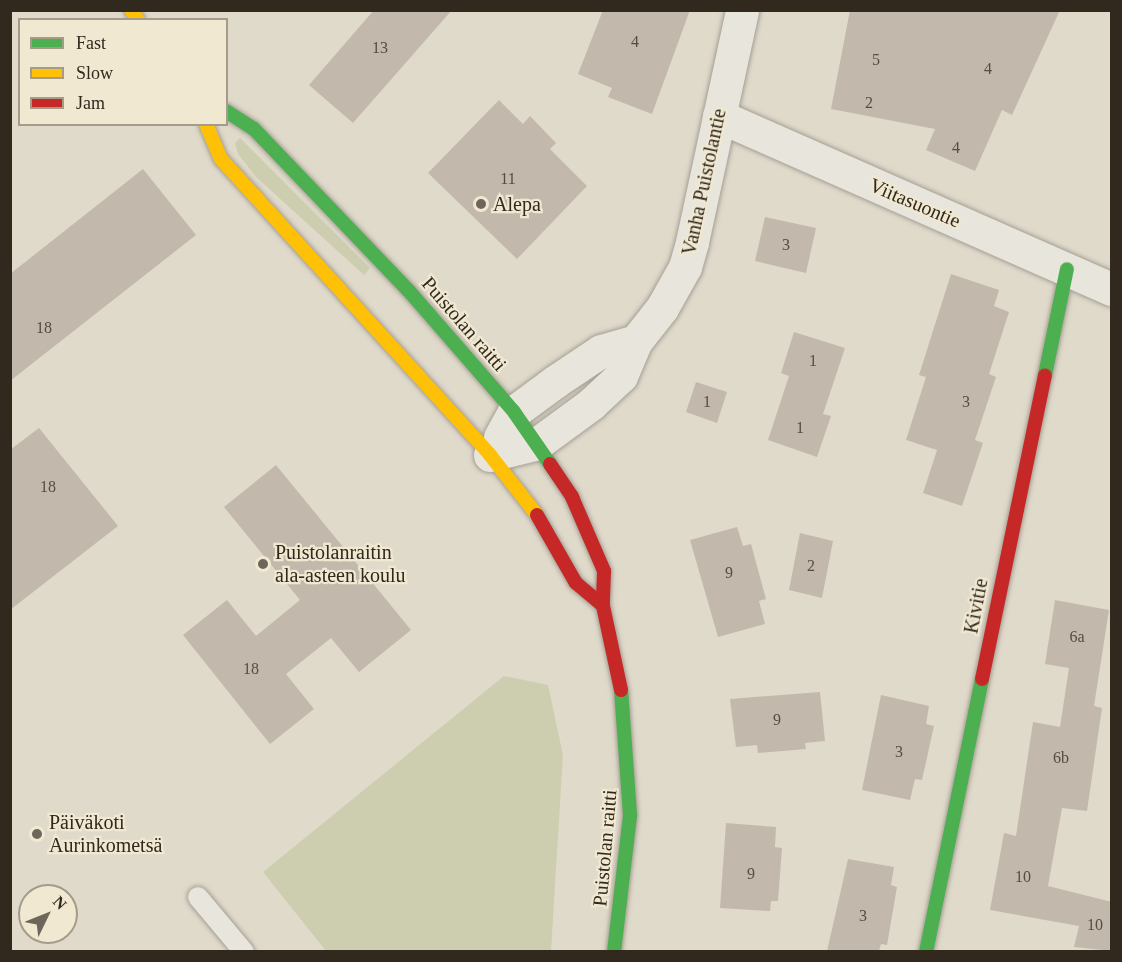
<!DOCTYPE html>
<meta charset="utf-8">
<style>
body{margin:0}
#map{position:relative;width:1122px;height:962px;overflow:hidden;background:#e0dacb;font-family:"Times New Roman",serif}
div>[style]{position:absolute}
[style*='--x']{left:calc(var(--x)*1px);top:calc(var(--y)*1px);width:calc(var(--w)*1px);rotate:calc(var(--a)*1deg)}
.green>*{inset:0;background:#cdceaf}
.building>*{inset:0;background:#c3b8ac}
.roads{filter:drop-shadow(0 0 2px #a59f94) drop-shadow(0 0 2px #a59f94)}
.lane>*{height:20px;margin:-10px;padding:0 10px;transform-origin:10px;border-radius:10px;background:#e8e5dc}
.street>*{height:33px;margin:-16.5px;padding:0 16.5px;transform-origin:16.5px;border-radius:16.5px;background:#e8e5dc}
.fast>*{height:14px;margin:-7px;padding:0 7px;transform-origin:7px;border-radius:7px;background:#4caf50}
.slow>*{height:14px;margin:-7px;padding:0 7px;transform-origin:7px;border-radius:7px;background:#ffc107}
.jam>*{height:14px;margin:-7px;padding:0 7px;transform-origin:7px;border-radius:7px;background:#c62828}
.dots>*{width:16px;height:16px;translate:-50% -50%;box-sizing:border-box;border:3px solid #f0e8d1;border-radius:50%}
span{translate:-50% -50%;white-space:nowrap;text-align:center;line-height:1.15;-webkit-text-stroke:4.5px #f0e8d1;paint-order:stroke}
.number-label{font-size:16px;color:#564c42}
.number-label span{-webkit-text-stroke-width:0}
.street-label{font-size:20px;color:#31281e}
.poi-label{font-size:20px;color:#31281e}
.left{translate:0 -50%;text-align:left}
.frame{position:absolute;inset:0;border:12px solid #31281e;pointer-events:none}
.legend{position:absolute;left:18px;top:18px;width:210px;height:108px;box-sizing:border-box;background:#f0e8d1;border:2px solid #a49b89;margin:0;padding:8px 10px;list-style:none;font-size:18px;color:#31281e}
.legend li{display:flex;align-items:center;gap:12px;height:30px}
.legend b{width:30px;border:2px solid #a49b89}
.north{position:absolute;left:18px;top:884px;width:60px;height:60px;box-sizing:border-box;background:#f0e8d1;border:2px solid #a49b89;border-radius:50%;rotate:47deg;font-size:16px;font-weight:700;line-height:24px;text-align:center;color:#31281e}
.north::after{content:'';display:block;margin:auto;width:21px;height:27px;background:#6e665b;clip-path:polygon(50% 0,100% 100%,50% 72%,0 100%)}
</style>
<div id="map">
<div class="green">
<i style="clip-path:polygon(240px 138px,370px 268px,364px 275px,256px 177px,238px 154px,235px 143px)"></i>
<i style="clip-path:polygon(504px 676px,548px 685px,563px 755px,551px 951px,326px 951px,263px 872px)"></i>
</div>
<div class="building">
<i style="clip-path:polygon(374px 10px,452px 10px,353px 123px,309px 85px)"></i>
<i style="clip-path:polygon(603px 10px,690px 10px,652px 114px,608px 97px,612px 88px,578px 74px)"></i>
<i style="clip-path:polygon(850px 10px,1060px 10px,1012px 115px,1002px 110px,975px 171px,926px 150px,935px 129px,831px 109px)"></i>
<i style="clip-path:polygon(499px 100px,523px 124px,530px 116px,556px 143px,550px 149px,587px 186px,517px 259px,428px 173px)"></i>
<i style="clip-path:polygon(143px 169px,196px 235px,10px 381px,10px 274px)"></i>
<i style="clip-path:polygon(765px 217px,816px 228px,806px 273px,755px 261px)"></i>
<i style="clip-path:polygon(951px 274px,999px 290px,994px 306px,1009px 312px,989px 374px,996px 377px,975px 440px,983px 443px,962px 506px,923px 493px,937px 450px,906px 440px,926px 377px,919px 375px)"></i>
<i style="clip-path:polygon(794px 332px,845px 348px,823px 414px,831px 416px,817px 457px,768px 440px,789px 376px,781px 373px)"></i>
<i style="clip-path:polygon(696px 382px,727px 392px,717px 423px,686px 412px)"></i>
<i style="clip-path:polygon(39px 428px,118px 526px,10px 610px,10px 450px)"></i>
<i style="clip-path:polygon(276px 465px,411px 630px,359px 672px,331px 638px,286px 674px,314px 709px,270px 744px,183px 635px,227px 600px,256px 636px,300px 600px,224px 507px)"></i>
<i style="clip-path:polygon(737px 527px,743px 546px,751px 544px,766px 599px,759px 601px,765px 624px,718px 637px,690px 540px)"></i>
<i style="clip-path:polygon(800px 533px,833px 541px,822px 598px,789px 590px)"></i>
<i style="clip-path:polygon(1055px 600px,1109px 610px,1094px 706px,1102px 708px,1087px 811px,1062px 808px,1048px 886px,1112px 902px,1112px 951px,1074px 947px,1079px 926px,990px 910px,1004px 833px,1016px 836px,1033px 722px,1060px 727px,1069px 668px,1045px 664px)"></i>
<i style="clip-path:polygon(820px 692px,825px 741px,805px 743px,806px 749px,758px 753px,757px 745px,736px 747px,730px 699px)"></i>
<i style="clip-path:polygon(881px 695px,929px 706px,926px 724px,934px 726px,922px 780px,915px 779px,910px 800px,862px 790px)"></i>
<i style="clip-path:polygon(726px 823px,776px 827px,775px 847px,782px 848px,778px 901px,771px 901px,770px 911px,720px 908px)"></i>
<i style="clip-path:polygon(848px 859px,894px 867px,891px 885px,897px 887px,887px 945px,881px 944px,879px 951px,827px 951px)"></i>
</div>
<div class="roads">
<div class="lane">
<i style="--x:198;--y:897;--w:72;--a:50.1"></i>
</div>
<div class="street">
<i style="--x:719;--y:116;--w:429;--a:23.8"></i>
<i style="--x:500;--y:437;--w:29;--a:-61"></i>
<i style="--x:514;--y:412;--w:52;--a:-36.4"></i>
<i style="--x:556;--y:381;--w:54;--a:-33.7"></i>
<i style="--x:601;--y:351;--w:36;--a:-16"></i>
<i style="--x:490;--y:455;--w:49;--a:-14"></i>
<i style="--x:538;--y:443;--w:66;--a:-36.3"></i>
<i style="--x:591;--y:404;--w:41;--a:-43"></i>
<i style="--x:621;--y:376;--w:38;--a:-67"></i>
<i style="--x:636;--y:341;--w:42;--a:-51.8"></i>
<i style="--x:662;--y:308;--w:47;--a:-60.7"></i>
<i style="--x:685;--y:267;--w:26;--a:-74"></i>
<i style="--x:692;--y:242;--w:237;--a:-77.8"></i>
</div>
<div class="fast">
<i style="--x:226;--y:111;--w:33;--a:33"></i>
<i style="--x:254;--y:129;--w:224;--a:46.3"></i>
<i style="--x:409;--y:291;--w:160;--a:49"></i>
<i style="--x:514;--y:412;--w:63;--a:55.3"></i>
<i style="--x:1045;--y:375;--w:108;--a:-78.3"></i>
<i style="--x:614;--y:952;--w:138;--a:-83.3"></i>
<i style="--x:630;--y:815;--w:125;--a:-94.1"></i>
<i style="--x:926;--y:952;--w:279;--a:-78.4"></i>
</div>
<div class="slow">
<i style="--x:131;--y:10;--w:12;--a:55"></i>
<i style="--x:206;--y:124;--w:38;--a:67"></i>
<i style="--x:221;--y:159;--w:400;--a:47.7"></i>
<i style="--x:490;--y:455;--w:76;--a:51.9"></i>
</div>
<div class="jam">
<i style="--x:550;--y:464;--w:40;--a:56"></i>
<i style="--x:572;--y:497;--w:81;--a:66.6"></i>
<i style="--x:604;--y:571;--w:35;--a:92"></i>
<i style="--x:603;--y:606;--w:86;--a:77.9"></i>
<i style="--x:537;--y:515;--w:78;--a:60.2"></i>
<i style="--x:576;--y:583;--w:35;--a:40"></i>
<i style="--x:982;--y:679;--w:310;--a:-78.3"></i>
</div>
</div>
<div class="dots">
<i style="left:481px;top:204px;background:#6e665b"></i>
<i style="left:263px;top:564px;background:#6e665b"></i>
<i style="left:37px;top:834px;background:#6e665b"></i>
</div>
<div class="number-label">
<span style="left:635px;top:42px">4</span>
<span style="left:380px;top:48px">13</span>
<span style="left:876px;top:60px">5</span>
<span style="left:988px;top:69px">4</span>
<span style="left:869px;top:103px">2</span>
<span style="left:956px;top:148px">4</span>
<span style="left:508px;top:179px">11</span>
<span style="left:786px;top:245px">3</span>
<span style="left:44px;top:328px">18</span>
<span style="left:813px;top:361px">1</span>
<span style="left:707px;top:402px">1</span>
<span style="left:966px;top:402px">3</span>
<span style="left:800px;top:428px">1</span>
<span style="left:48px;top:487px">18</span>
<span style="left:811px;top:566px">2</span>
<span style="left:729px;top:573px">9</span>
<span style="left:1077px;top:637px">6a</span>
<span style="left:251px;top:669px">18</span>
<span style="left:777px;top:720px">9</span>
<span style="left:899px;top:752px">3</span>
<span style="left:1061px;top:758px">6b</span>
<span style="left:751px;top:874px">9</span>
<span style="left:1023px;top:877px">10</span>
<span style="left:863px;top:916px">3</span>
<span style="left:1095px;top:925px">10</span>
</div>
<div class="street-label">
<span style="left:704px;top:182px;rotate:-78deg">Vanha Puistolantie</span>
<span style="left:915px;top:203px;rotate:23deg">Viitasuontie</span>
<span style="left:464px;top:324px;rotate:49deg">Puistolan raitti</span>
<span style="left:976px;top:606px;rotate:-79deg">Kivitie</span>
<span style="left:605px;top:848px;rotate:-85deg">Puistolan raitti</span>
</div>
<div class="poi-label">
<span class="left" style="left:493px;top:204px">Alepa</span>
<span class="left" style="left:275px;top:564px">Puistolanraitin<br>ala-asteen koulu</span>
<span class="left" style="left:49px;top:834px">Päiväkoti<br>Aurinkometsä</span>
</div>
<div class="frame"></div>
<ul class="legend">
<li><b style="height:8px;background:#4caf50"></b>Fast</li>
<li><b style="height:8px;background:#ffc107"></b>Slow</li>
<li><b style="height:8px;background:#c62828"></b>Jam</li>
</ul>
<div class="north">N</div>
</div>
